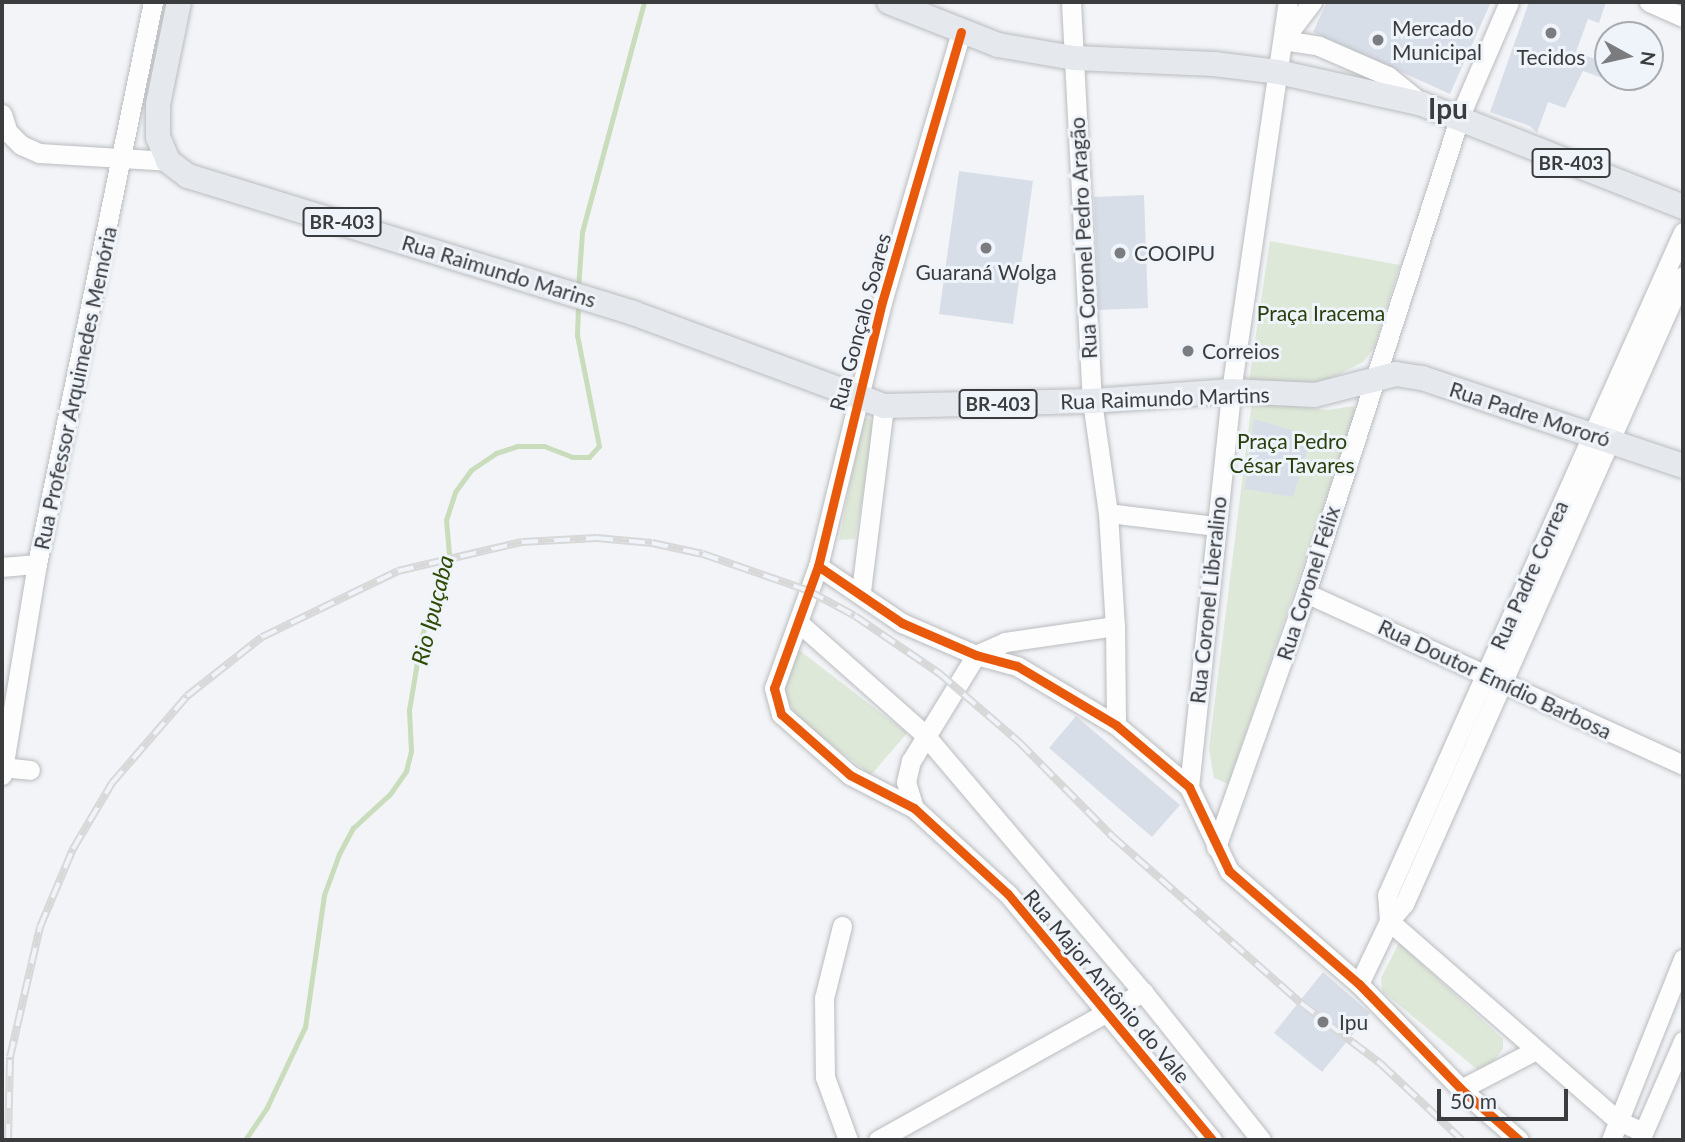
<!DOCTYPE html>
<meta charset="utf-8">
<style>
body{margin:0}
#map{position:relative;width:1685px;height:1142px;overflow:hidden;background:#f2f4f7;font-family:Lato,sans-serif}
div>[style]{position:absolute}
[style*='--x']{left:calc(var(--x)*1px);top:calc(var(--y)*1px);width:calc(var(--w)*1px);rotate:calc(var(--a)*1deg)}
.green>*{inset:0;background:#dee8d8}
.stream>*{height:5px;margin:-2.5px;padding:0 2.5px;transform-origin:2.5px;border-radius:2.5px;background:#c9dcbb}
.building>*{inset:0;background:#d8dee8}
.roads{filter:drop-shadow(0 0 2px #babcbf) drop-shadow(0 0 2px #babcbf)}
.minor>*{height:19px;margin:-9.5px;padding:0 9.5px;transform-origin:9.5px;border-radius:9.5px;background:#fdfdfe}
.major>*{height:24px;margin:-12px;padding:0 12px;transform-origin:12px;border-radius:12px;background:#e5e8ed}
.rail>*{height:8px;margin-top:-4px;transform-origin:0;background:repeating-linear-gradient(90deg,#eff3fa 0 16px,#d8d8d9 0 32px);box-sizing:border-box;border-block:2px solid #d8d8d9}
.cycleway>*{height:9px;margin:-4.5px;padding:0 4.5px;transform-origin:4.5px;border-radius:4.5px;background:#e8590c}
.dots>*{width:19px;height:19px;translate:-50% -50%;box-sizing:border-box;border:4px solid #eff3fa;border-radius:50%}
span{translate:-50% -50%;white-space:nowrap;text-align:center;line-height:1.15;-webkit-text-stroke:6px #eff3fa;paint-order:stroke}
.shield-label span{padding:2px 5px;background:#eff3fa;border:2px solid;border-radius:5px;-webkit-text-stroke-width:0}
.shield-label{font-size:19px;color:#3a3c3e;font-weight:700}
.poi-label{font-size:21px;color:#3a3c3e}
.left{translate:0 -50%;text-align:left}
.street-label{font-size:21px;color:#3a3c3e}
.park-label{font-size:21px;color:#29400c}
.water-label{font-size:23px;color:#2e4b01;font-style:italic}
.district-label{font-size:28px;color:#3a3c3e;font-weight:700}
.frame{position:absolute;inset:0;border:4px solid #3a3c3e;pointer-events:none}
.north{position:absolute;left:1594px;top:21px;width:70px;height:70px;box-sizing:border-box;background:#eff3fa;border:2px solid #a7aaaf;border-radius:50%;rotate:98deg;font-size:19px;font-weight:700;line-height:28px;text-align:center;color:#3a3c3e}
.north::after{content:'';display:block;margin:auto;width:24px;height:32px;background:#7a7c7f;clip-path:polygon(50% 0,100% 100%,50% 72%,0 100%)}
.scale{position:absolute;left:1437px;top:1089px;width:131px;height:32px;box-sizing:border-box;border:4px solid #3a3c3e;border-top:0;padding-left:9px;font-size:21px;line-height:24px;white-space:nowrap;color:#3a3c3e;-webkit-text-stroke:5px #eff3fa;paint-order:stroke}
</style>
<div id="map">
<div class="green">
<i style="clip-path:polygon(1270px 241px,1400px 265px,1374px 348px,1363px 362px,1324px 382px,1249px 381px)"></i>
<i style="clip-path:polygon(1252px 401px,1328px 410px,1353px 406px,1356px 411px,1228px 784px,1214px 778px,1209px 749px)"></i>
<i style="clip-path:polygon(870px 418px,875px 428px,855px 539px,839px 540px,863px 419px)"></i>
<i style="clip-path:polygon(799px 650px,907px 733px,871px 775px,797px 718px,784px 691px,791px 660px)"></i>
<i style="clip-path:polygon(1399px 943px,1503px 1039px,1503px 1049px,1486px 1071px,1478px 1070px,1382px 991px,1381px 978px)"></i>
</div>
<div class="stream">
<i style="--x:578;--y:288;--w:56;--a:-85.9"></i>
<i style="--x:582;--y:232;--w:238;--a:-74.9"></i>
<i style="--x:245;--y:1140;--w:40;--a:-56"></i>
<i style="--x:267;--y:1107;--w:89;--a:-64.6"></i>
<i style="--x:305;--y:1027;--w:133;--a:-81.8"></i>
<i style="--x:324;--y:895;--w:44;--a:-69.9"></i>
<i style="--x:339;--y:854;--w:30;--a:-62"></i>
<i style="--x:353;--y:828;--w:50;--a:-42.6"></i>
<i style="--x:390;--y:794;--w:28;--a:-55"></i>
<i style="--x:406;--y:771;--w:21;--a:-76"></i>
<i style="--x:411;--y:751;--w:41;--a:-92.8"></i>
<i style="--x:409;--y:710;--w:73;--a:-80.5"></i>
<i style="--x:421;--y:638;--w:89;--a:-71.6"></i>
<i style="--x:449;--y:554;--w:34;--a:-95"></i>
<i style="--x:446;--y:520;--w:29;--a:-72"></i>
<i style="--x:455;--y:492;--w:27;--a:-54"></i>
<i style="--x:471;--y:470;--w:30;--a:-34"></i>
<i style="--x:496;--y:453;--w:22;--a:-18"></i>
<i style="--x:517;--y:446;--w:27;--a:0"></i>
<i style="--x:544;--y:446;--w:30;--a:21"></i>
<i style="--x:572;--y:457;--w:17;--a:0"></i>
<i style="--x:589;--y:457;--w:15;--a:-48"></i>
<i style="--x:599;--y:446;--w:113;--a:-101.2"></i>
<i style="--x:577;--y:335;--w:30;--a:-88"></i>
</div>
<div class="building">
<i style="clip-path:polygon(1327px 2px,1491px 2px,1450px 94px,1313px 32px)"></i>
<i style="clip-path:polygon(1529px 2px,1606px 2px,1599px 23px,1588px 19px,1576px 52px,1608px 64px,1608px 80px,1583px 71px,1565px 108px,1548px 102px,1537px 133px,1530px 126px,1490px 112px)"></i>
<i style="clip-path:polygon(959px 171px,1033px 181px,1013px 324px,939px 314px)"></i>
<i style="clip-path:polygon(1144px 195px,1148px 308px,1099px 310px,1094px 197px)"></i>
<i style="clip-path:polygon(1254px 419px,1312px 436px,1293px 497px,1245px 489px)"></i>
<i style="clip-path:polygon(1076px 716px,1180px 805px,1152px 837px,1049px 748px)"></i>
<i style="clip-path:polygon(1323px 972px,1370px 1013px,1322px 1072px,1274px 1033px)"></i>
</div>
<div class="roads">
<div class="minor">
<i style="--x:1071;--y:2;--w:400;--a:87"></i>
<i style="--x:1092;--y:401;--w:113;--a:81.9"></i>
<i style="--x:1108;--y:513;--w:113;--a:86.5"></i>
<i style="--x:1115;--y:626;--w:99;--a:89.4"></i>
<i style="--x:1649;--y:2;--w:37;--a:24"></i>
<i style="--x:961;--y:32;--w:281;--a:106.3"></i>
<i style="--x:882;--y:302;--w:272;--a:103.6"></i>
<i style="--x:818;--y:566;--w:130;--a:109.8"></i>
<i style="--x:774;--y:688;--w:27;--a:75"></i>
<i style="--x:781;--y:714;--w:92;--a:41.5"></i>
<i style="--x:850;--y:775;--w:72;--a:27.3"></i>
<i style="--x:914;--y:808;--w:127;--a:42.5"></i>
<i style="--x:1008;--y:894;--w:320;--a:50.3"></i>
<i style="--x:1283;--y:40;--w:36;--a:9"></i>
<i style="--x:1319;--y:46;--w:75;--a:23.5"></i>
<i style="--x:1388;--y:76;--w:41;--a:39.1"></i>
<i style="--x:1283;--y:40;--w:48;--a:-52.7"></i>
<i style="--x:2;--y:114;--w:19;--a:72"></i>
<i style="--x:8;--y:132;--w:18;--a:45"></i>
<i style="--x:21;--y:145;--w:20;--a:24"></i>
<i style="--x:39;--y:153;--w:129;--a:3.5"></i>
<i style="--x:1108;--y:513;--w:108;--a:6.9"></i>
<i style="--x:818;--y:566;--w:102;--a:34.2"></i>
<i style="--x:902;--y:623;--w:81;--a:23.4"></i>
<i style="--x:976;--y:655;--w:42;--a:15"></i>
<i style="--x:1017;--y:666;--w:115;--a:30.8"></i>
<i style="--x:1116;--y:725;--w:96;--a:40.3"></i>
<i style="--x:1189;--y:787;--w:93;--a:64.5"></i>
<i style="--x:1229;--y:871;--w:172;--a:41"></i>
<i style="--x:1359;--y:984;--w:146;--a:45.8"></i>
<i style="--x:1461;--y:1089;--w:77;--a:41.3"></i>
<i style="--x:2;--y:567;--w:35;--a:-5"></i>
<i style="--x:861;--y:591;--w:186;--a:-82.9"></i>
<i style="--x:1306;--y:593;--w:414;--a:24.5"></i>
<i style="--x:798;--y:622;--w:169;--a:41.6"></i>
<i style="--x:924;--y:734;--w:338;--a:49.7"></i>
<i style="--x:1143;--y:992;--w:189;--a:51.4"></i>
<i style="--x:2;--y:767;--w:28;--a:6"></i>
<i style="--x:2;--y:775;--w:214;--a:-80.6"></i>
<i style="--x:37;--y:564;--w:574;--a:-78.34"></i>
<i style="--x:1189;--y:787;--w:398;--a:-83.9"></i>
<i style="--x:1231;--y:391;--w:393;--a:-81.7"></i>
<i style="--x:914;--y:808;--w:27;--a:-107"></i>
<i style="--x:906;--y:782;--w:22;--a:-77"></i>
<i style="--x:911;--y:761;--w:124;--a:-58.5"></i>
<i style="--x:976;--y:655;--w:32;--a:-24"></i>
<i style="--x:1005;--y:642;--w:111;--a:-8.3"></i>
<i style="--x:1216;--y:847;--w:269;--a:-70.5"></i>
<i style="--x:1306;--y:593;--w:499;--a:-72.1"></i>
<i style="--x:1459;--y:118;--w:126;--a:-66.7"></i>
<i style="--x:1389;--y:921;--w:26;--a:-94"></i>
<i style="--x:1387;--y:895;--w:726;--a:-65.94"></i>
<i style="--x:1389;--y:921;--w:303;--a:41.1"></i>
<i style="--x:1617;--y:1120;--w:29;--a:25"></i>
<i style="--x:842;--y:926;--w:74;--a:104"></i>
<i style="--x:824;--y:998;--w:79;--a:89.3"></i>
<i style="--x:825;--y:1077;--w:67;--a:69.9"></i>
<i style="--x:1359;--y:984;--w:70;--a:-64.5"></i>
<i style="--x:1389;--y:921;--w:23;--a:-49"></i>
<i style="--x:1404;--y:904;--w:687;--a:-66.05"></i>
<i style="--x:1461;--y:1089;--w:82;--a:-27.5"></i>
<i style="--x:878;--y:1140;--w:304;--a:-29.2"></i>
<i style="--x:1611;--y:1140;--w:195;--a:-68.3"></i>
<i style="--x:1640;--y:1140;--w:108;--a:-66.5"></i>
</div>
<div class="major">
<i style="--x:179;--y:2;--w:104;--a:101.6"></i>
<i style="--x:158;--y:104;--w:33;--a:90"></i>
<i style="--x:158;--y:137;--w:26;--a:67"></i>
<i style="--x:168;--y:161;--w:25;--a:37"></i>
<i style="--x:188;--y:176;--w:466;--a:17.1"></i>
<i style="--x:633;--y:313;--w:268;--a:20.3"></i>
<i style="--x:884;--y:406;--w:208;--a:-1.4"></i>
<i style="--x:1092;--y:401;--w:139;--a:-4.1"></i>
<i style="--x:1231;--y:391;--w:84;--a:2.7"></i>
<i style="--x:1315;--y:395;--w:84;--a:-14.5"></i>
<i style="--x:1396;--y:374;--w:26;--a:9"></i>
<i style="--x:1422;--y:378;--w:275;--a:18.6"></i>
<i style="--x:889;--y:2;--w:117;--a:21.5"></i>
<i style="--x:998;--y:45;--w:77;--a:9.7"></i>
<i style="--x:1074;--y:58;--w:140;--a:2.5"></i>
<i style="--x:1214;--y:64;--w:64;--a:7.1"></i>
<i style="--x:1278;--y:72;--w:148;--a:12.5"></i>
<i style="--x:1422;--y:104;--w:281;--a:21.5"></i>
</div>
</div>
<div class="rail">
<i style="--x:8;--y:1140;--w:83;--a:-88.6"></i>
<i style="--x:10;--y:1057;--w:133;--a:-77"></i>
<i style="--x:40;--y:927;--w:85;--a:-67.1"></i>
<i style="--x:73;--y:849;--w:77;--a:-59.4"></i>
<i style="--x:112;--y:783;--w:115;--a:-49.2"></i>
<i style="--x:187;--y:696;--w:95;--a:-38.2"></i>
<i style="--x:262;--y:637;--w:151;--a:-25.9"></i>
<i style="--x:398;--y:571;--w:127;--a:-13.2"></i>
<i style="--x:522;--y:542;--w:75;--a:-3.1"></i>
<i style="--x:597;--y:538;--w:55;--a:5.2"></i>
<i style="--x:652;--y:543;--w:52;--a:12.2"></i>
<i style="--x:703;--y:554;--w:112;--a:19.2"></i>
<i style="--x:809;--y:591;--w:52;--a:28.5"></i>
<i style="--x:855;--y:616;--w:102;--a:34.2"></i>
<i style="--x:939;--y:673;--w:106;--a:40.8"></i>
<i style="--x:1019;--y:742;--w:132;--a:45.3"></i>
<i style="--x:1112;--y:836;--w:252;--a:41.5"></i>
<i style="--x:1301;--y:1003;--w:101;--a:37.3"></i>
<i style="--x:1381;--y:1064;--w:111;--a:43.2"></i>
</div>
<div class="cycleway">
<i style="--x:961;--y:32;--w:281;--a:106.3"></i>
<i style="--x:882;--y:302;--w:272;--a:103.6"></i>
<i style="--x:818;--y:566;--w:130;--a:109.8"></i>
<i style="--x:774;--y:688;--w:27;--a:75"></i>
<i style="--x:781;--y:714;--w:92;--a:41.5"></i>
<i style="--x:850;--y:775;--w:72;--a:27.3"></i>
<i style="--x:914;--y:808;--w:127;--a:42.5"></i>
<i style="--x:1008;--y:894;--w:320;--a:50.3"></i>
<i style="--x:818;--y:566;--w:102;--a:34.2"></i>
<i style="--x:902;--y:623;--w:81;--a:23.4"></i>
<i style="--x:976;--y:655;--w:42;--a:15"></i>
<i style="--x:1017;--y:666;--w:115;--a:30.8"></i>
<i style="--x:1116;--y:725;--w:96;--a:40.3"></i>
<i style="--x:1189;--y:787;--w:93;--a:64.5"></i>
<i style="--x:1229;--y:871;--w:172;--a:41"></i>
<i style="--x:1359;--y:984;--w:146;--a:45.8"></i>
<i style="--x:1461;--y:1089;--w:77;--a:41.3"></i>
</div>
<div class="dots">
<i style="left:1551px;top:33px;background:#7a7c7f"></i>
<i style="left:1378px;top:40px;background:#7a7c7f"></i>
<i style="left:986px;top:248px;background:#7a7c7f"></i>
<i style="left:1120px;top:253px;background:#7a7c7f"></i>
<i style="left:1188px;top:351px;background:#7a7c7f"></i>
<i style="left:1323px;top:1022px;background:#7a7c7f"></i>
</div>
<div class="shield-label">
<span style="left:1571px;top:163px">BR-403</span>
<span style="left:342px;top:222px">BR-403</span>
<span style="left:998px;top:404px">BR-403</span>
</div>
<div class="poi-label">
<span class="left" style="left:1392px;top:40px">Mercado<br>Municipal</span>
<span style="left:1551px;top:57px">Tecidos</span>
<span class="left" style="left:1134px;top:253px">COOIPU</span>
<span style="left:986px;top:272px">Guaraná Wolga</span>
<span class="left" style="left:1202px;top:351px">Correios</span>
<span class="left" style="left:1339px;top:1022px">Ipu</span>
</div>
<div class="street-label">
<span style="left:1083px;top:238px;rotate:-93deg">Rua Coronel Pedro Aragão</span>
<span style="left:499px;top:271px;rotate:17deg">Rua Raimundo Marins</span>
<span style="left:860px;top:322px;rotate:-75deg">Rua Gonçalo Soares</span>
<span style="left:75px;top:388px;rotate:-78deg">Rua Professor Arquimedes Memória</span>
<span style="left:1165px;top:398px;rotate:-2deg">Rua Raimundo Martins</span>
<span style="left:1530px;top:414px;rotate:18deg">Rua Padre Mororó</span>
<span style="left:1529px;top:575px;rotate:-66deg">Rua Padre Correa</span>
<span style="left:1308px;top:583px;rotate:-72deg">Rua Coronel Félix</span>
<span style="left:1208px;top:600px;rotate:-84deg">Rua Coronel Liberalino</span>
<span style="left:1495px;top:679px;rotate:25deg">Rua Doutor Emídio Barbosa</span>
<span style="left:1107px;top:986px;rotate:50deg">Rua Major Antônio do Vale</span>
</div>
<div class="park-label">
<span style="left:1321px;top:313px">Praça Iracema</span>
<span style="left:1292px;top:453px">Praça Pedro<br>César Tavares</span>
</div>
<div class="water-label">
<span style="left:432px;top:610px;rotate:-76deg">Rio Ipuçaba</span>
</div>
<div class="district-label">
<span style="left:1448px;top:108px">Ipu</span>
</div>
<div class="frame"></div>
<div class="north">N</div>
<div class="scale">50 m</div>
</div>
